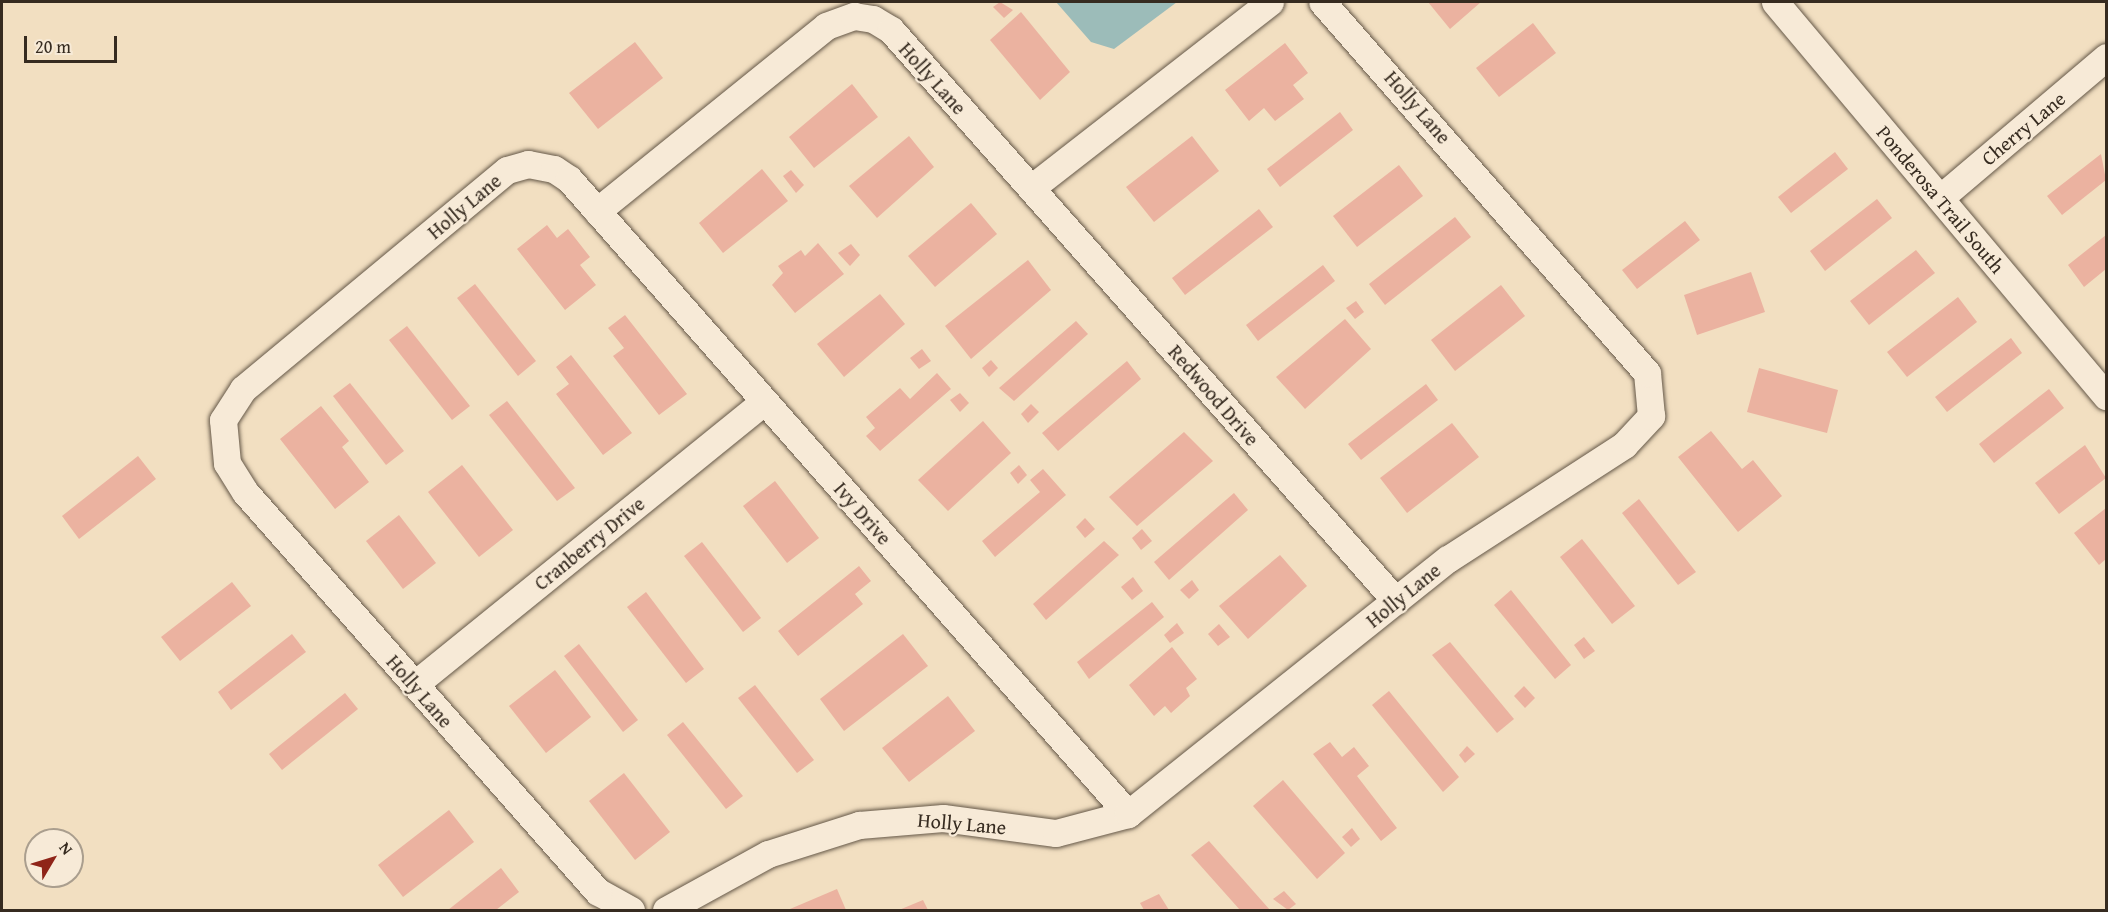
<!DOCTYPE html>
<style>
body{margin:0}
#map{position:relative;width:2108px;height:912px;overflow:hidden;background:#f2dfc1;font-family:"Gentium Book Plus",serif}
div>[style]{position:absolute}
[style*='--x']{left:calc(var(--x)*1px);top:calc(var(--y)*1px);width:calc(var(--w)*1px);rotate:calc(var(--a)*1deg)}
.water>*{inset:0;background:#9cbcb9}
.building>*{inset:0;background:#ebb2a0}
.roads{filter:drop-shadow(0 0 2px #655848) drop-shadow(0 0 2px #655848)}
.minor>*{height:27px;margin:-13.5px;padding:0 13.5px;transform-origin:13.5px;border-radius:13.5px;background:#f7ead7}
span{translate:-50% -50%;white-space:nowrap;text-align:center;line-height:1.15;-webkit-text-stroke:4.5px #f7ead7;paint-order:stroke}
.street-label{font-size:20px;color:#362b20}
.frame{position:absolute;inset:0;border:3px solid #362b20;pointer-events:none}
.north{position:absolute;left:24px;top:828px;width:60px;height:60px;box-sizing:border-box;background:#f7ead7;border:2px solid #aa9e8e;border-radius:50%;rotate:52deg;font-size:16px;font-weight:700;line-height:24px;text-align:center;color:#362b20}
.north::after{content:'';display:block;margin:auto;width:21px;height:27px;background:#8f2418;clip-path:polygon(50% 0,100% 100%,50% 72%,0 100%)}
.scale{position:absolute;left:24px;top:36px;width:93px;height:27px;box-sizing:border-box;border:3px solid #362b20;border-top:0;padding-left:8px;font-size:18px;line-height:21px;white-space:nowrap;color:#362b20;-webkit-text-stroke:4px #f7ead7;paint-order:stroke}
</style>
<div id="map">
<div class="water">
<i style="clip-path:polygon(1056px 2px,1177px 2px,1114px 49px,1091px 42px)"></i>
</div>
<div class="building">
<i style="clip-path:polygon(1000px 2px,1013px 10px,1004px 18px,993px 7px)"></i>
<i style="clip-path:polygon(1428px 2px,1481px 2px,1450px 29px)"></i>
<i style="clip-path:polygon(1021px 12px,1070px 72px,1040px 100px,990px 40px)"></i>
<i style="clip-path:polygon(1533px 23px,1556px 53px,1499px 97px,1476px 68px)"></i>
<i style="clip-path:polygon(635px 42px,663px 78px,598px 129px,569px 93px)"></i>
<i style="clip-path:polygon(1285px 43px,1308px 73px,1293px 85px,1304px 99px,1275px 121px,1264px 108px,1249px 121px,1225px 90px)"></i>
<i style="clip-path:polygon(852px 84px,878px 117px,814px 168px,789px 137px)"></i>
<i style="clip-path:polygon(1340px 112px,1353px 130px,1280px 187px,1267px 169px)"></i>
<i style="clip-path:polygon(909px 136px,934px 167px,877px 218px,849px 186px)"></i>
<i style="clip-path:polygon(1192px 136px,1219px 171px,1154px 222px,1126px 187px)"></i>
<i style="clip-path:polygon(1835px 152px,1848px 169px,1791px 213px,1778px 197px)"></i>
<i style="clip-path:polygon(2101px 154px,2106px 180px,2062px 215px,2047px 196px)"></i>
<i style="clip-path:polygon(1399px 165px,1423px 196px,1357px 247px,1333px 216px)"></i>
<i style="clip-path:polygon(762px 169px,788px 201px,723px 253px,699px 223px)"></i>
<i style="clip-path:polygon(791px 170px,804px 185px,796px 193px,783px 176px)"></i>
<i style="clip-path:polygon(1877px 199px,1892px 218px,1825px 271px,1810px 251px)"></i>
<i style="clip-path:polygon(971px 203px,997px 234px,935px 287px,908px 256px)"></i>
<i style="clip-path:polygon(1259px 209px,1273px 227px,1185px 295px,1172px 278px)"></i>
<i style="clip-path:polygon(1455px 217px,1471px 237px,1385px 305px,1369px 284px)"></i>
<i style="clip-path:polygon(1685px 221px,1700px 240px,1637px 289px,1622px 270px)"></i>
<i style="clip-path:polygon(547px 225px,557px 238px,568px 229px,590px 257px,580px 265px,596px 285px,565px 310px,517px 249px)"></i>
<i style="clip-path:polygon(2106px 235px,2106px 269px,2084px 287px,2068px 265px)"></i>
<i style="clip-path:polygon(818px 243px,844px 274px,795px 313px,772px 285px,783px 273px,778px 266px,801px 250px,805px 256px)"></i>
<i style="clip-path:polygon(851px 244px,860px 255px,850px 266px,838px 253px)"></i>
<i style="clip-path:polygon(1916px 250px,1935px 273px,1869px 325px,1850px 301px)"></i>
<i style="clip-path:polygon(1028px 260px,1051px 290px,971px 359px,945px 326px)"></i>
<i style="clip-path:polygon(1323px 265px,1335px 281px,1258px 341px,1246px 325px)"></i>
<i style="clip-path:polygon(1751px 272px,1765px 312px,1697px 335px,1684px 295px)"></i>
<i style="clip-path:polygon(475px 284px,536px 361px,518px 376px,457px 298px)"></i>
<i style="clip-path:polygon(1501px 285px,1525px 316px,1455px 371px,1431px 340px)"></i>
<i style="clip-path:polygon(880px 294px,905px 324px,844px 377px,817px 344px)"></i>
<i style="clip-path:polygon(1958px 297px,1977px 322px,1907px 377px,1887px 352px)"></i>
<i style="clip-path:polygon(1356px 301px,1364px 312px,1355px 319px,1346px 308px)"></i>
<i style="clip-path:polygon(625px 315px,687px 394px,659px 415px,613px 356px,624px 348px,608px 328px)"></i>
<i style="clip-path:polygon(1345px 319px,1371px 349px,1305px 409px,1276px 377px)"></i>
<i style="clip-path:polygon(1076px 321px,1088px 334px,1014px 401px,999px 388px)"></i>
<i style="clip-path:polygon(407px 326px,470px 406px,452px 420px,389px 340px)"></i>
<i style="clip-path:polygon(2011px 338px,2022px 353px,1947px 412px,1935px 397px)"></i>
<i style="clip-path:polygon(922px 349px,931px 361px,919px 369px,910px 358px)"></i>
<i style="clip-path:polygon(571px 355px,632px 433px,603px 455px,556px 394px,569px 384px,556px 367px)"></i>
<i style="clip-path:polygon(991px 360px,998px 368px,989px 377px,982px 368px)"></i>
<i style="clip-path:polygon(1127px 361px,1141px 379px,1058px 451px,1042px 433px)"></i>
<i style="clip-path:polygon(1759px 368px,1838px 390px,1827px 433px,1747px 412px)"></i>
<i style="clip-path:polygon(937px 373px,951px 389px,880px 451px,866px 436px,875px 428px,866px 417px,900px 388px,910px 399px)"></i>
<i style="clip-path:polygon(350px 383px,404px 451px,386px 465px,333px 396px)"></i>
<i style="clip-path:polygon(1426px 384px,1438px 400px,1361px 460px,1348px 444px)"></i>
<i style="clip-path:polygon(2049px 389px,2064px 408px,1994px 463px,1979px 444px)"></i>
<i style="clip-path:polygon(960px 393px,969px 403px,960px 412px,950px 400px)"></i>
<i style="clip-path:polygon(507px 401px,575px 488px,557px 501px,489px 415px)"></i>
<i style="clip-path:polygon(1031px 404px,1039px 412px,1028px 423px,1021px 414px)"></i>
<i style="clip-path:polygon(321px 406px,349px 441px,342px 447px,369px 482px,335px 509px,280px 439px)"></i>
<i style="clip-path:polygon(983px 421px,1011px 453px,948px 511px,918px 480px)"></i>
<i style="clip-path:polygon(1452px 423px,1479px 457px,1407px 513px,1380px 478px)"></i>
<i style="clip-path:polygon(1711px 431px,1742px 469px,1753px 460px,1782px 496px,1738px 532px,1678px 457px)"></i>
<i style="clip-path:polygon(1184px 432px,1213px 461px,1137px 526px,1109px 497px)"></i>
<i style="clip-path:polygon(2085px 445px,2106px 478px,2059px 514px,2035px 483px)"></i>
<i style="clip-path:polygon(138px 456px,156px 479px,79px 539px,62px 516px)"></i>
<i style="clip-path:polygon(462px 465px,513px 530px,479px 557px,428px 492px)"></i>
<i style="clip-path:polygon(1019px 465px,1027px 475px,1018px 484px,1010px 473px)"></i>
<i style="clip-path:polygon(1043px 469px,1066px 495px,995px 557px,982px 541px,1040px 492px,1030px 480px)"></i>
<i style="clip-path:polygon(775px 481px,819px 538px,787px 563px,743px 506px)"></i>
<i style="clip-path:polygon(1234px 493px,1248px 510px,1169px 580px,1154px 562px)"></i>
<i style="clip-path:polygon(1639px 499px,1696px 572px,1678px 585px,1622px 513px)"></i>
<i style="clip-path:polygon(2106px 508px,2106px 559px,2099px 565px,2074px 533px)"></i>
<i style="clip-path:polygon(399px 515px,436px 563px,403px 589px,366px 541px)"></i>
<i style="clip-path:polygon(1085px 518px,1095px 529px,1085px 538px,1076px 527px)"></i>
<i style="clip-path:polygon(1142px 529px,1152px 541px,1141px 550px,1132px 538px)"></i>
<i style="clip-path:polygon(1582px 539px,1635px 606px,1612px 624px,1560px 557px)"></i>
<i style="clip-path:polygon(1104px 541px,1119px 555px,1046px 620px,1033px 604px)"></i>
<i style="clip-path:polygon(702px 542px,761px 618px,743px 632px,684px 556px)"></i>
<i style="clip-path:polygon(1280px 555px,1307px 586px,1248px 639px,1219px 606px)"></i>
<i style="clip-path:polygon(859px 566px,871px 581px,855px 594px,863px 604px,798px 656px,778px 631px)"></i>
<i style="clip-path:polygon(1133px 577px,1143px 591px,1132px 600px,1121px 587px)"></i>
<i style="clip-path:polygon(1192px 580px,1199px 590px,1189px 599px,1180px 590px)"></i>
<i style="clip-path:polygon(232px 582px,251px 606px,180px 661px,161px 637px)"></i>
<i style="clip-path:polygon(1511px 590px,1571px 665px,1555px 679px,1494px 605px)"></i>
<i style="clip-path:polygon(646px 592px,704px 669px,686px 683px,627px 607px)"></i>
<i style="clip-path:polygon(1152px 602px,1164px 617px,1089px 679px,1077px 662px)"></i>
<i style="clip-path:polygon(1177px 623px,1184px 633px,1170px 643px,1164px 635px)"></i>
<i style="clip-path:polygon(1219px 624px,1230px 637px,1218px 646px,1208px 634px)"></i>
<i style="clip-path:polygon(292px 634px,306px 652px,231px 710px,218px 692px)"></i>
<i style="clip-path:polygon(903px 634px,928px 666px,844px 731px,820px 699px)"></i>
<i style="clip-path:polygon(1584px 637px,1595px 651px,1584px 659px,1574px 645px)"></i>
<i style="clip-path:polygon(1450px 642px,1514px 719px,1497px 733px,1432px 655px)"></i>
<i style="clip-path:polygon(579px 644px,638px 720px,623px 732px,564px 656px)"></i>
<i style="clip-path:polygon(1172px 647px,1197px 679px,1186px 688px,1190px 696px,1171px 713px,1165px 706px,1154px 716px,1129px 685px)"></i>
<i style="clip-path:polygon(555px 670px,591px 717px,546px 753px,509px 706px)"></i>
<i style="clip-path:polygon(755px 685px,814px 760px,797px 773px,738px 698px)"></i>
<i style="clip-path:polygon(1524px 686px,1535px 698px,1525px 708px,1514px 696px)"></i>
<i style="clip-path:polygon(1389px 691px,1459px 777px,1443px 792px,1372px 705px)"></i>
<i style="clip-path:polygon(345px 693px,358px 709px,282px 770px,269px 754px)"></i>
<i style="clip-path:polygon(948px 696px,975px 731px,909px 782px,882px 748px)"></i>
<i style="clip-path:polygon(683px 722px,743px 796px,726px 809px,667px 735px)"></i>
<i style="clip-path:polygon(1330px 742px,1342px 757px,1354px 747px,1369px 766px,1357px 776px,1397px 828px,1381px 841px,1313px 754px)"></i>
<i style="clip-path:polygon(1467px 746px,1475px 754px,1465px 763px,1459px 755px)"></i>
<i style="clip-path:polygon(624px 773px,670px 832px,635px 860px,589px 801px)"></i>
<i style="clip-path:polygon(1283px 780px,1345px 853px,1317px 879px,1253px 806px)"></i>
<i style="clip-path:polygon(449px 810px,474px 842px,403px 897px,378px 865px)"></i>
<i style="clip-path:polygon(1352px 828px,1360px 839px,1351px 847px,1342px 837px)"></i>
<i style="clip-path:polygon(1209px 841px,1270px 910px,1240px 910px,1191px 855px)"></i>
<i style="clip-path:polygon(501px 868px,519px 892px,496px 910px,448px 910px)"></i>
<i style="clip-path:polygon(837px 889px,846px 910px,790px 910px,790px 909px)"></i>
<i style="clip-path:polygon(1284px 891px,1296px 904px,1288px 910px,1273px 899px)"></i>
<i style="clip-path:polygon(1159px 894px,1169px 910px,1144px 910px,1140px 903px)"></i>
<i style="clip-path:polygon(923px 900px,928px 910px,899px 910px)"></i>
</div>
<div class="roads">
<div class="minor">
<i style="--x:1775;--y:2;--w:515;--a:49.97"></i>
<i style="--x:1031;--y:188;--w:303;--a:-37.9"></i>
<i style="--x:1940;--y:198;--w:218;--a:-40.3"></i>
<i style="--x:597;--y:211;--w:294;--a:-38.9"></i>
<i style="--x:826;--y:26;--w:30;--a:-20"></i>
<i style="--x:854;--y:16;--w:19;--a:9"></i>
<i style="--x:873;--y:19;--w:21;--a:31"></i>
<i style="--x:891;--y:30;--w:762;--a:48.51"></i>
<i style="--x:415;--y:684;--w:449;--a:-39"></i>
<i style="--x:631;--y:910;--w:38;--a:-151"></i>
<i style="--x:598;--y:892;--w:533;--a:-131.43"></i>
<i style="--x:245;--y:492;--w:34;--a:-122"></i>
<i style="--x:227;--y:463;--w:43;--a:-95.3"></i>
<i style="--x:223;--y:420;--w:37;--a:-57"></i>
<i style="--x:243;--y:389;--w:343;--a:-39.7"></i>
<i style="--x:507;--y:170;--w:22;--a:-16"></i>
<i style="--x:528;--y:164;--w:26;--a:11"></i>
<i style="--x:554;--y:169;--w:18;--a:34"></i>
<i style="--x:569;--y:179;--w:846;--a:48.64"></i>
<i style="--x:666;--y:910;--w:116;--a:-28.8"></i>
<i style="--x:768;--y:854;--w:96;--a:-17.7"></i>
<i style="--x:859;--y:825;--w:84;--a:-4.8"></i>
<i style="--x:943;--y:818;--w:114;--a:7.6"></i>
<i style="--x:1056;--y:833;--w:74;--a:-14.8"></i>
<i style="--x:1128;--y:814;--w:409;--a:-38.6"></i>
<i style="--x:1448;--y:559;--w:210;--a:-32.9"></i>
<i style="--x:1624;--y:445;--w:40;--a:-47"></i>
<i style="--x:1651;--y:416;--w:43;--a:-95.3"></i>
<i style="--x:1647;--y:373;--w:493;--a:-131.2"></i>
</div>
</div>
<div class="street-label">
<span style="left:933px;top:78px;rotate:48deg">Holly Lane</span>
<span style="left:1418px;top:107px;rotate:49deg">Holly Lane</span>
<span style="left:2023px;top:128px;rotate:-40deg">Cherry Lane</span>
<span style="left:1941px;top:199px;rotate:50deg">Ponderosa Trail South</span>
<span style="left:464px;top:206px;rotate:-40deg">Holly Lane</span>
<span style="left:1214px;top:395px;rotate:49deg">Redwood Drive</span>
<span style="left:863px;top:513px;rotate:49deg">Ivy Drive</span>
<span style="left:589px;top:543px;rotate:-39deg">Cranberry Drive</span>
<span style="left:1403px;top:595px;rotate:-39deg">Holly Lane</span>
<span style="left:420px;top:691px;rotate:49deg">Holly Lane</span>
<span style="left:962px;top:823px;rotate:5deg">Holly Lane</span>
</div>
<div class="frame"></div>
<div class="north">N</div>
<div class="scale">20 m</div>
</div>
